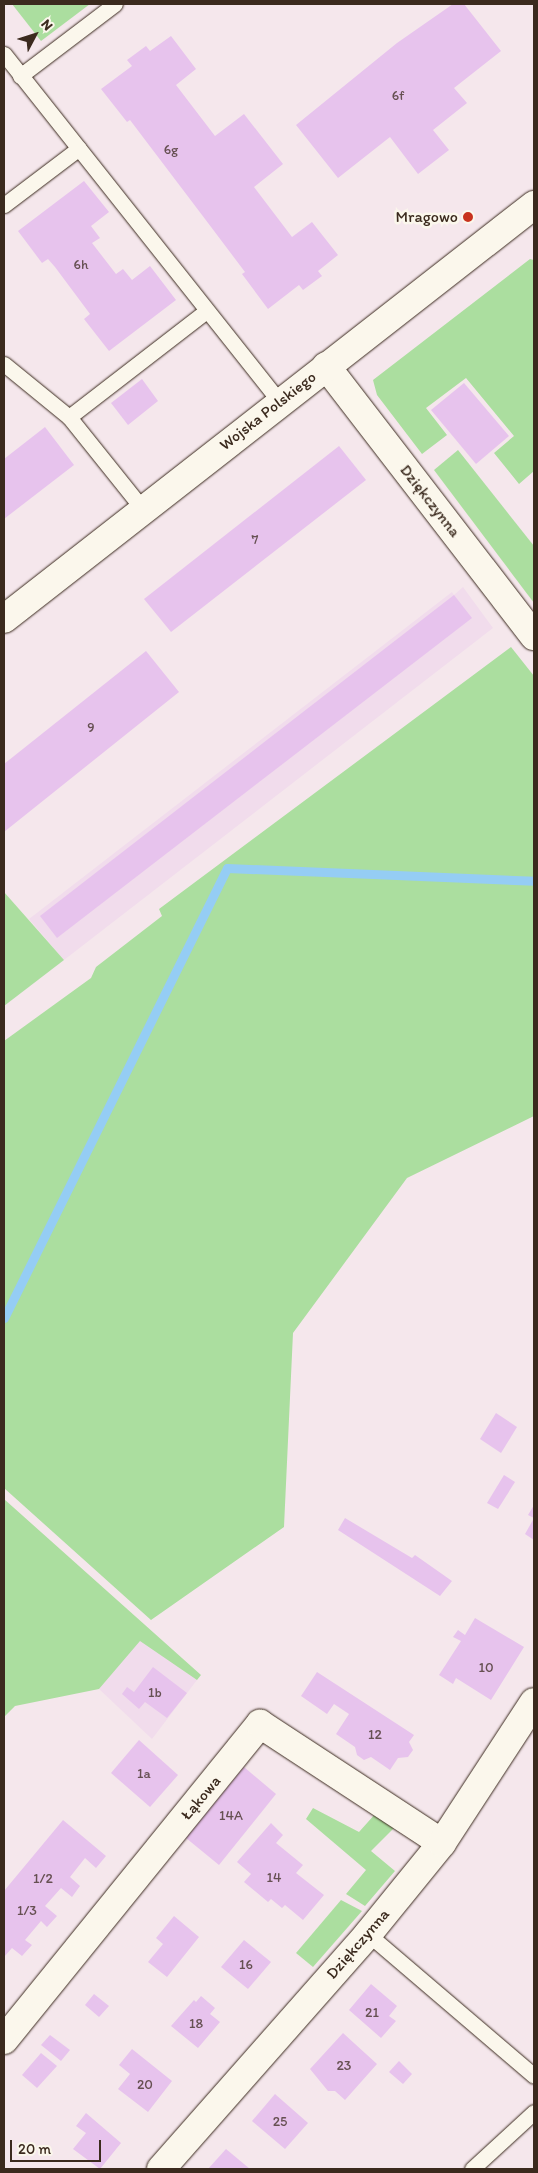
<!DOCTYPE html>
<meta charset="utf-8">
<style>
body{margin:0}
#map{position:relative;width:538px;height:2173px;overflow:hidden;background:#f5e7ec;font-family:Itim,sans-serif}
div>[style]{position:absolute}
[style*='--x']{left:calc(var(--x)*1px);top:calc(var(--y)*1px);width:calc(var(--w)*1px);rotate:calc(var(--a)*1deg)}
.built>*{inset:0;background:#f1dcec}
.green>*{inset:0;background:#abde9f}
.stream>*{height:9px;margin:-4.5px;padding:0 4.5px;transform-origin:4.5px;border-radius:4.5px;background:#95cdf4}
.building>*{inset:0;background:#e7c3ed}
.roads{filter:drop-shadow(0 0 1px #3b2a1e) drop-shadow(0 0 1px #3b2a1e)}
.lane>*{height:15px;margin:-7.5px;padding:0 7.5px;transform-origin:7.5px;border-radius:7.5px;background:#fbf7ec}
.street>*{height:28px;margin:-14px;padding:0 14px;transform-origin:14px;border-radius:14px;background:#fbf7ec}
.secondary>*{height:28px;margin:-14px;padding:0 14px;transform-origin:14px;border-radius:14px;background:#fbf7ec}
.dots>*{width:14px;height:14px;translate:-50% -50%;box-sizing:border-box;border:2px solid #fbf7ec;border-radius:50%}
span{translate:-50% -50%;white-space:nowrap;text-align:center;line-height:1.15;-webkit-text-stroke:5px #fbf7ec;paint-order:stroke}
.number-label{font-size:14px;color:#665052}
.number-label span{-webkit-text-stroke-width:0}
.poi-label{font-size:16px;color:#3b2a1e}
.right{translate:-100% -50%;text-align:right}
.street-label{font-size:16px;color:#3b2a1e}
.frame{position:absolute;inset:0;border:5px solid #3b2a1e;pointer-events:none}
.north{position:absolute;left:10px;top:10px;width:50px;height:50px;-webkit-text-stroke:4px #fbf7ec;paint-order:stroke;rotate:50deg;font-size:14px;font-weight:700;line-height:20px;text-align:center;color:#3b2a1e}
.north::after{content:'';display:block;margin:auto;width:18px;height:22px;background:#3b2a1e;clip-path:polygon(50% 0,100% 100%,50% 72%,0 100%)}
.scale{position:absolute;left:10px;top:2140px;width:91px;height:22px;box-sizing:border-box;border:2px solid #3b2a1e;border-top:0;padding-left:6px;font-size:15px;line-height:18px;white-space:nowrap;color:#3b2a1e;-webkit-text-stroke:4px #fbf7ec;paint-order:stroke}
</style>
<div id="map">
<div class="built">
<i style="clip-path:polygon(463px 587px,493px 628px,64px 960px,29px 919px,452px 592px,454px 595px)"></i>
<i style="clip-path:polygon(140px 1640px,197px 1680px,152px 1739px,99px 1689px)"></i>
</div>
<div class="green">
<i style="clip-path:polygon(12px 4px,90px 4px,41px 41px)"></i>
<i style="clip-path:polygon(530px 259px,534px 260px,534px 471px,519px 484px,494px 453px,514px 436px,466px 378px,426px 408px,447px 435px,422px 454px,377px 395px,373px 380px)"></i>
<i style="clip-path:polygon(458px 450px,534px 546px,534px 603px,434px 470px)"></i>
<i style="clip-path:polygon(511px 647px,534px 676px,534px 1116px,407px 1178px,293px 1333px,284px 1527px,151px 1620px,4px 1488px,4px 1041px,91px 978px,96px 967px,162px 916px,159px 909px)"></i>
<i style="clip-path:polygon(4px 892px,64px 960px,4px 1006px)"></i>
<i style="clip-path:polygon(4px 1499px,201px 1675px,197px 1680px,140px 1641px,99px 1689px,15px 1706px,4px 1717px)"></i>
<i style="clip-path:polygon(313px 1808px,359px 1832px,376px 1813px,396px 1826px,371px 1851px,395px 1871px,365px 1906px,346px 1894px,366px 1870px,306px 1819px)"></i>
<i style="clip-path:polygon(341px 1900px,362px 1911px,313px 1967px,296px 1953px)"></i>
</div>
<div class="stream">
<i style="--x:4;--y:1318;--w:502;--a:-63.64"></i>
<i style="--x:227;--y:868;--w:307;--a:2.4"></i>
</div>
<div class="building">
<i style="clip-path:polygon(453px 4px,464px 4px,501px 51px,454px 88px,467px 103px,433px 130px,449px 150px,418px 174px,390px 137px,338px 178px,296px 125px,397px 43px)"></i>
<i style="clip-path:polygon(171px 36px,196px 69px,176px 85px,215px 136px,244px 114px,283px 164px,254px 187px,292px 237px,312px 222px,338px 255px,318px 271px,322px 276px,303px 290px,299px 285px,268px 309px,242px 274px,245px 272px,202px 215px,130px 120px,127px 122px,101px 89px,132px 66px,127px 60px,146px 46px,150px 51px)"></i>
<i style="clip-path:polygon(84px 181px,109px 212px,91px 226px,100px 238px,92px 243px,116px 274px,123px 269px,132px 280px,150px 266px,176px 300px,109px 351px,84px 319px,90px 314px,55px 267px,48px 259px,42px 263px,18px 231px)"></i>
<i style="clip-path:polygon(142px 379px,158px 401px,128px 425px,111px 403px)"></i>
<i style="clip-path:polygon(464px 383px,509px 436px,476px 464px,431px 410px)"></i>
<i style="clip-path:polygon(45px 427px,74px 465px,4px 519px,4px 459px)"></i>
<i style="clip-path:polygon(339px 446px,366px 480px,171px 632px,144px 599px)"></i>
<i style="clip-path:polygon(454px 595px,472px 618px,57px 938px,40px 916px)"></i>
<i style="clip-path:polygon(146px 651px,179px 692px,4px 832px,4px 764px)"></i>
<i style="clip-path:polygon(496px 1413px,517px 1427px,501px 1453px,480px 1439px)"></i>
<i style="clip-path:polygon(504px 1475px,515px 1482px,498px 1509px,487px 1503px)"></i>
<i style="clip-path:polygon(534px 1505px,534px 1540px,525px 1534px,534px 1518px,528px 1515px)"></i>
<i style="clip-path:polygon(345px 1518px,412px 1558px,415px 1555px,452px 1581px,440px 1596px,338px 1530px)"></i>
<i style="clip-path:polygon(475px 1618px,524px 1647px,491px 1700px,456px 1678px,453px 1684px,439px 1675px,461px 1641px,453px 1637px,458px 1630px,465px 1635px)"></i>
<i style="clip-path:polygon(153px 1667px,187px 1693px,167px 1718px,145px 1702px,139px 1709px,122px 1694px,127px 1687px,134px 1692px)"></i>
<i style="clip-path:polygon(317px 1672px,414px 1735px,409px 1742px,413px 1750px,408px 1757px,398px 1758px,390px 1770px,371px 1757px,364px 1760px,357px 1755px,355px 1747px,336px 1734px,349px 1714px,334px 1704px,327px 1714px,301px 1696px)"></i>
<i style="clip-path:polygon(139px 1740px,178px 1775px,150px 1807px,111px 1773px)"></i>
<i style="clip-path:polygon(244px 1767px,276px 1794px,219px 1865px,186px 1838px)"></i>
<i style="clip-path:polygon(63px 1820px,106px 1856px,96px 1868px,85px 1858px,70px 1877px,80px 1886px,72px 1897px,61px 1888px,45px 1906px,57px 1916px,47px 1927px,41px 1921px,25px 1940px,32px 1945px,22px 1956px,12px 1948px,4px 1957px,4px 1891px)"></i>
<i style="clip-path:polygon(271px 1823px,283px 1835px,276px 1843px,303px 1865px,296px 1873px,324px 1895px,303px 1920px,285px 1905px,282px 1908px,271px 1899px,268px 1902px,244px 1882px,251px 1874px,237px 1862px)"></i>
<i style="clip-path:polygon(174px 1916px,199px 1937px,167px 1977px,148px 1962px,163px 1944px,156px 1938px)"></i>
<i style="clip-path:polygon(244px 1940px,271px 1962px,248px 1989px,221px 1967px)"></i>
<i style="clip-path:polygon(371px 1984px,397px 2006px,389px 2016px,396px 2021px,381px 2038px,349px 2010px)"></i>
<i style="clip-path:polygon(94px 1994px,109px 2006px,99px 2017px,85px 2005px)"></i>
<i style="clip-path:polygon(201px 1996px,215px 2008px,210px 2014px,220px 2022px,198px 2048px,171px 2026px,194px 2000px,196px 2002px)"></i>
<i style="clip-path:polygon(343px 2033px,377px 2064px,345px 2100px,335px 2091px,328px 2091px,310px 2069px)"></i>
<i style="clip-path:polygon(50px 2035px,70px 2050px,61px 2061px,41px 2045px)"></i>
<i style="clip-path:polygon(132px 2049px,172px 2081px,148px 2112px,118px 2089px,130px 2074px,119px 2065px)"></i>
<i style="clip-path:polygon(41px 2053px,57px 2066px,37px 2088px,22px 2075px)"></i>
<i style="clip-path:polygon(399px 2061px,412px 2074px,403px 2084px,389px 2072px)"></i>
<i style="clip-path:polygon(275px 2094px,308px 2123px,285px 2149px,252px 2121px)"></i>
<i style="clip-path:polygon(86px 2113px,121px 2143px,100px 2169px,73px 2149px,86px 2133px,76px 2126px)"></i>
<i style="clip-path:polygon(226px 2149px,250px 2169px,208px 2169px)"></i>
</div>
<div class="roads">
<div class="lane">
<i style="--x:4;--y:54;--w:444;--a:51.6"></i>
<i style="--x:20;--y:76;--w:119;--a:-37.2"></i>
<i style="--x:4;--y:205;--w:94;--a:-37.2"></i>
<i style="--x:4;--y:364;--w:84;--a:39.2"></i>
<i style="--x:69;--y:417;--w:117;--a:51.3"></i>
<i style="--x:69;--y:417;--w:173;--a:-37.7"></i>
<i style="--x:368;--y:1934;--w:218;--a:40.5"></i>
<i style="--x:472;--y:2169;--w:84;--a:-42.6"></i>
</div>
<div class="street">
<i style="--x:326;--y:366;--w:341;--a:52.4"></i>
<i style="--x:4;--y:2040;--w:407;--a:-51"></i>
<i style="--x:260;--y:1724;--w:217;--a:33.2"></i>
<i style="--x:161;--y:2169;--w:313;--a:-48.6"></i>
<i style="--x:368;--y:1934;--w:117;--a:-50.9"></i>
<i style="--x:442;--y:1843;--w:168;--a:-56.9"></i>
</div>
<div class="secondary">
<i style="--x:4;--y:619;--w:673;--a:-37.99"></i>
</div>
</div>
<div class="dots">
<i style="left:468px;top:217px;background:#c8321e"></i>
</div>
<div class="number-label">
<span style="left:398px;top:96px">6f</span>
<span style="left:171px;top:150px">6g</span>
<span style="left:81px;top:265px">6h</span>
<span style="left:255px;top:540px">7</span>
<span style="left:91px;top:728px">9</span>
<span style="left:486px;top:1668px">10</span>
<span style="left:155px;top:1693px">1b</span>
<span style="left:375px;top:1735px">12</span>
<span style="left:144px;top:1774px">1a</span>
<span style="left:231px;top:1816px">14A</span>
<span style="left:274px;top:1878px">14</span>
<span style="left:43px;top:1879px">1/2</span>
<span style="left:27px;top:1911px">1/3</span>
<span style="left:246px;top:1965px">16</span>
<span style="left:372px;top:2013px">21</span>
<span style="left:196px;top:2024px">18</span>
<span style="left:344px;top:2066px">23</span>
<span style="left:145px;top:2085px">20</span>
<span style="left:280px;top:2122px">25</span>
</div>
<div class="poi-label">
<span class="right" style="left:458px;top:217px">Mragowo</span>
</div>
<div class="street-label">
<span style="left:268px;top:411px;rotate:-38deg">Wojska Polskiego</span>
<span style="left:430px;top:501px;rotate:52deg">Dziękczynna</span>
<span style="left:201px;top:1798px;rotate:-50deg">Łąkowa</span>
<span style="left:358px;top:1944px;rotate:-49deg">Dziękczynna</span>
</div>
<div class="frame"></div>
<div class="north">N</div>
<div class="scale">20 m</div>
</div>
